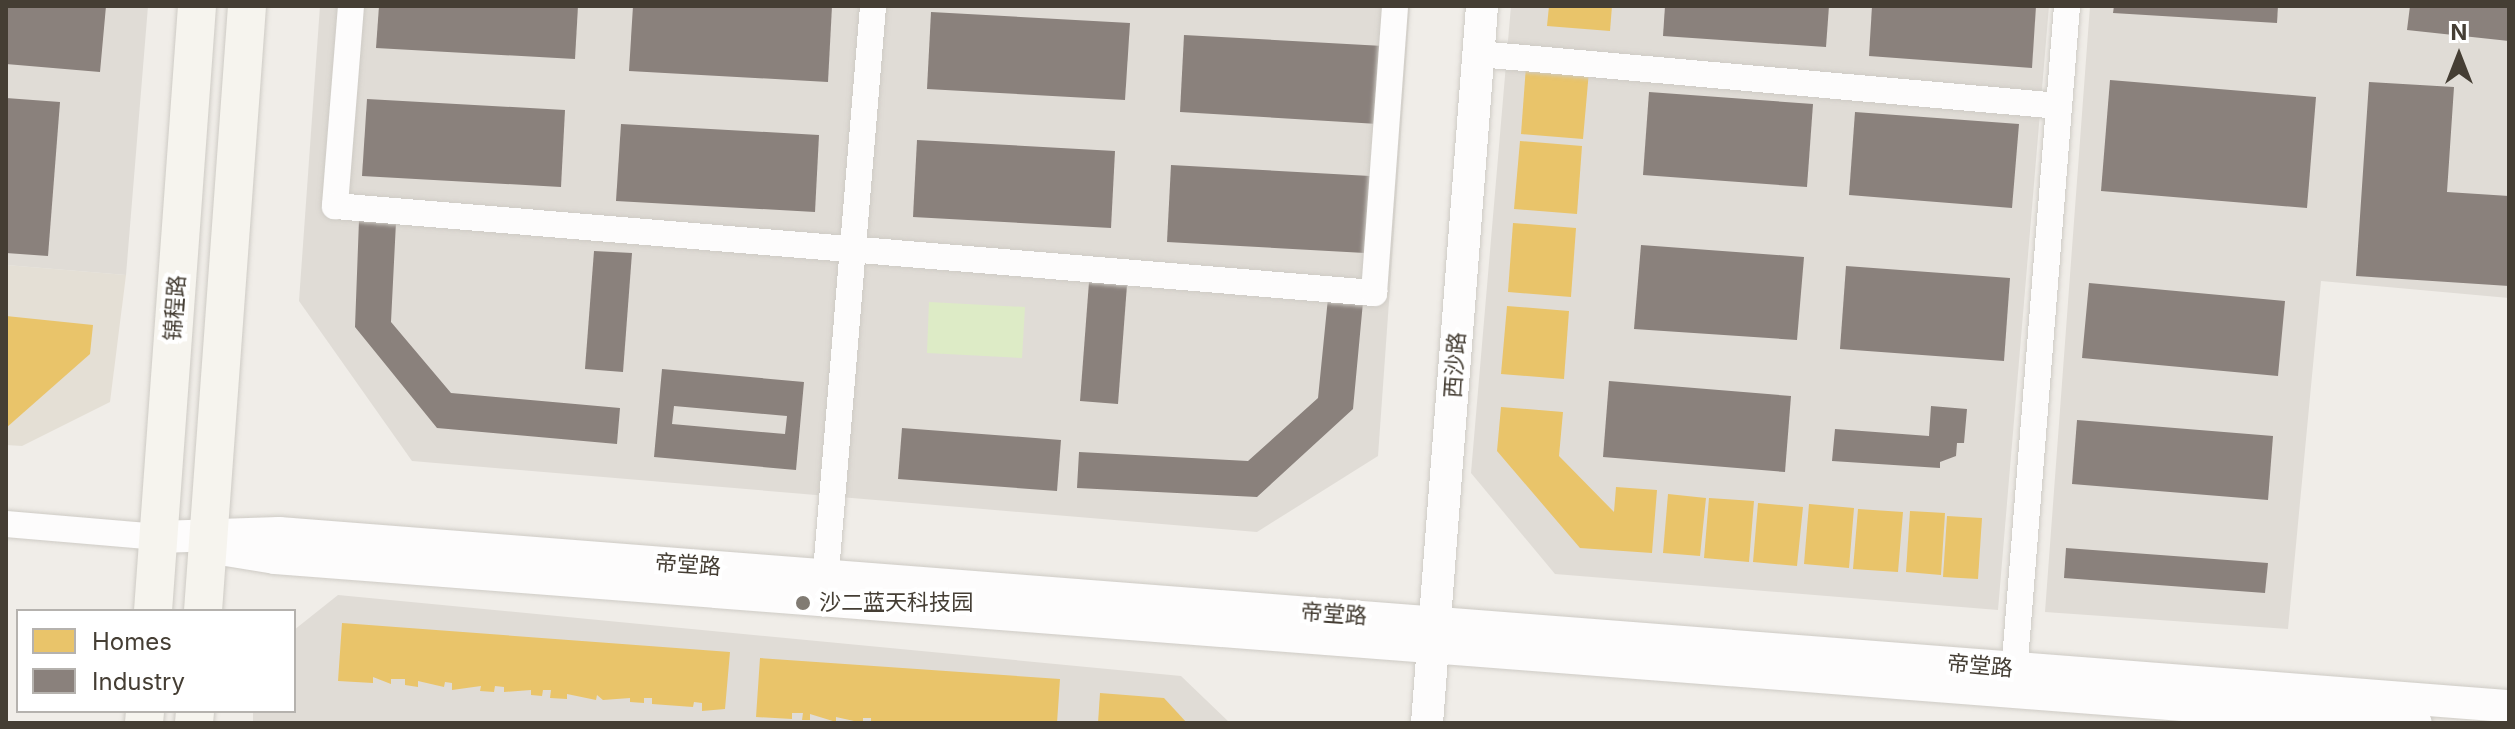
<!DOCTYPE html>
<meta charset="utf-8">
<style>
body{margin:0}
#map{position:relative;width:2515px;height:729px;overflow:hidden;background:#f0ede8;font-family:Inter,"Noto Sans SC",sans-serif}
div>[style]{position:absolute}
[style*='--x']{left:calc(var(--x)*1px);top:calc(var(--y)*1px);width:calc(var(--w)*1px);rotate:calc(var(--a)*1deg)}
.residential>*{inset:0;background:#e4dfd5}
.industrial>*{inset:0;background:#e0dcd6}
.green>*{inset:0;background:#ddebc6}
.homes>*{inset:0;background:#e9c46a}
.industry>*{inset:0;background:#8a817c}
.roads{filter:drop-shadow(0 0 2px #cecbc5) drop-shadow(0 0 2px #cecbc5)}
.minor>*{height:26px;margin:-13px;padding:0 13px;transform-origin:13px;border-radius:13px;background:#fdfcfc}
.tertiary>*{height:32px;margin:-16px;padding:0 16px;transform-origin:16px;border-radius:16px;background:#fdfcfc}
.secondary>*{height:38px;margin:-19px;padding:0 19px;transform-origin:19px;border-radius:19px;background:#f6f4ee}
.dots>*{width:22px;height:22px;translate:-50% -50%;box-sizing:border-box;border:4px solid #fff;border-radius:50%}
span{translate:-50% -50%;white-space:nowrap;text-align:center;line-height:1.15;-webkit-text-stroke:8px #fff;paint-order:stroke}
.street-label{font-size:22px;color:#453e34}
.poi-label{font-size:22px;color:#453e34}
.left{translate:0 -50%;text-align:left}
.frame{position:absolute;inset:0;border:8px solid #453e34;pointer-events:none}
.legend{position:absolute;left:16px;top:609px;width:280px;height:104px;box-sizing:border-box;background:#fff;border:2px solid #b5b2ae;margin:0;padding:10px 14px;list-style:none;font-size:24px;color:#453e34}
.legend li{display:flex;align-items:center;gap:16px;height:40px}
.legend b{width:40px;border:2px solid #b5b2ae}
.north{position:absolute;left:2419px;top:16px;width:80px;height:80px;-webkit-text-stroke:6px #fff;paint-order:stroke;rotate:0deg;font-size:22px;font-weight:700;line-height:32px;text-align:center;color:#453e34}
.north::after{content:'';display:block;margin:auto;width:28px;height:36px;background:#453e34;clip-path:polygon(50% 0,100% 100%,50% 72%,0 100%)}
</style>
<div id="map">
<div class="residential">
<i style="clip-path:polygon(6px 265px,126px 275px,110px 402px,22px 446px,6px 445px)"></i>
</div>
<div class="industrial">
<i style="clip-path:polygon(6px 6px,148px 6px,126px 275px,6px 265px)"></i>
<i style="clip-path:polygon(320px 6px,1410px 6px,1378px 456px,1257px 532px,412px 461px,299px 301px)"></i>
<i style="clip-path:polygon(1511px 6px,2049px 6px,1998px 610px,1555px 574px,1471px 473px)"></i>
<i style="clip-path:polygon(2090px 6px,2509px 6px,2509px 298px,2321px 281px,2288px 629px,2045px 612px)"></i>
<i style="clip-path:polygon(338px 595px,1181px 676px,1230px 723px,253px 723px,253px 711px,294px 711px,294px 630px)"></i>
</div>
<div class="green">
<i style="clip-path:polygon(929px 302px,1025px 307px,1022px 358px,927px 353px)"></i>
</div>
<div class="homes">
<i style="clip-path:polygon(1549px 6px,1612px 6px,1610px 31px,1547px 26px)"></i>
<i style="clip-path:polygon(1526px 66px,1589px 71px,1583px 139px,1521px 134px)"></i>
<i style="clip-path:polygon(1520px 141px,1582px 146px,1577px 214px,1514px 209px)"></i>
<i style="clip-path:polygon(1513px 223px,1576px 228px,1571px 297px,1508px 292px)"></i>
<i style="clip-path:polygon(1507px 306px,1569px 311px,1564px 379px,1501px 374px)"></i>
<i style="clip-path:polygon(6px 316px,93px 325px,90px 354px,6px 428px)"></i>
<i style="clip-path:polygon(1501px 407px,1563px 412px,1559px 456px,1614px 512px,1616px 487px,1657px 490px,1652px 553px,1580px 548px,1497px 451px)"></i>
<i style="clip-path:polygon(1668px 494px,1706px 498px,1700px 556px,1663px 553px)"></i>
<i style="clip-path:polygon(1709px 498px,1754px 501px,1749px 562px,1704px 558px)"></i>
<i style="clip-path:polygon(1758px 503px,1803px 507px,1797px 566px,1753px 562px)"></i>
<i style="clip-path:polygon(1809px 504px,1854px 508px,1849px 568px,1804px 564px)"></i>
<i style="clip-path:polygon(1858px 509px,1903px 512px,1898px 572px,1853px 569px)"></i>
<i style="clip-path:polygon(1910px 511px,1945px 513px,1941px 575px,1906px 572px)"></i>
<i style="clip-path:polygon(1947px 516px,1982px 518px,1978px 579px,1943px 577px)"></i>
<i style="clip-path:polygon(342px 623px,730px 652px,725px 709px,702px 711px,702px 703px,694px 702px,693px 707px,652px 704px,652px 698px,644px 698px,644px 703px,630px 702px,630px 698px,603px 700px,597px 695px,596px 700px,567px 694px,567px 699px,550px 698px,551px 690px,543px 690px,542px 696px,531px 695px,531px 690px,504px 692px,504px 687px,495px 686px,494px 692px,480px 691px,481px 686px,452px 690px,452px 683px,445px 682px,444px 687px,418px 681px,418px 687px,405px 685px,405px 679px,391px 679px,391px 684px,373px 677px,373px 683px,338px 681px)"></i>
<i style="clip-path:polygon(760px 658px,1060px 679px,1057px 723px,871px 723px,871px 718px,863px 718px,863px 723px,836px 717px,836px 722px,810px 714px,810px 720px,802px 720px,803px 713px,792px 713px,792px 719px,756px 717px)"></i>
<i style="clip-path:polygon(1100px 693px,1164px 698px,1187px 723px,1098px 723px)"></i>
</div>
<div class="industry">
<i style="clip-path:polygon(6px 6px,106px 6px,100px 72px,6px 64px)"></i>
<i style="clip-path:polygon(379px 6px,578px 6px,575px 59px,376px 48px)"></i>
<i style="clip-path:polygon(633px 6px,832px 6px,828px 82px,629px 71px)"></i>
<i style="clip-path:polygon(1665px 6px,1829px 6px,1826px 47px,1663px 36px)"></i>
<i style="clip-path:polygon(1872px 6px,2036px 6px,2032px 68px,1869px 56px)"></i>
<i style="clip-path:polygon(2114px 6px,2278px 6px,2277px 23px,2113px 13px)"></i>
<i style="clip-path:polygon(2410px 6px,2509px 8px,2509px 41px,2407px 30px)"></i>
<i style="clip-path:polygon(931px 12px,1130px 23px,1125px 100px,927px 89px)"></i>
<i style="clip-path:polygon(1184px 35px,1383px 46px,1378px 124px,1180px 112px)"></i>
<i style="clip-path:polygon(2110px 80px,2316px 97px,2307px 208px,2101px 191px)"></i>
<i style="clip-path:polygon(2369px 82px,2454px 87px,2447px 192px,2509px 196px,2509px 286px,2356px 276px)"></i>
<i style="clip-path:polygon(1649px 92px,1813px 104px,1807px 187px,1643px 175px)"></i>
<i style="clip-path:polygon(6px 98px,60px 102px,48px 256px,6px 253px)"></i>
<i style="clip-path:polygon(367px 99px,565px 110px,561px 187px,362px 176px)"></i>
<i style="clip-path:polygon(1855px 112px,2019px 124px,2012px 208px,1849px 195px)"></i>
<i style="clip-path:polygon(621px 124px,819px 135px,815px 212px,616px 201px)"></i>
<i style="clip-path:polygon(917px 140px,1115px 151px,1111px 228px,913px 217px)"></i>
<i style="clip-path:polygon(1171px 165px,1370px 176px,1365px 253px,1167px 242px)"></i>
<i style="clip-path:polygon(359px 220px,396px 222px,391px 322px,451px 393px,620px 408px,617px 444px,437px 428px,355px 327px)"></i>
<i style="clip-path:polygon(1641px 245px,1804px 257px,1797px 340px,1634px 329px)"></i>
<i style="clip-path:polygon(594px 251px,632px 253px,623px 372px,585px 369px)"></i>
<i style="clip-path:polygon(1846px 266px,2010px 278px,2004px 361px,1840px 349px)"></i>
<i style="clip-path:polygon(1089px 282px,1127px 285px,1118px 404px,1080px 401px)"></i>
<i style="clip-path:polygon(2089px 283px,2285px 301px,2278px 376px,2082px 358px)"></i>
<i style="clip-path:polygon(1328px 298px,1363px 302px,1353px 409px,1257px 497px,1077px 488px,1079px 452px,1248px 461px,1318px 398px)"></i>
<i style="clip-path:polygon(evenodd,662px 369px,804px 382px,796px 470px,654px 457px,662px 369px,674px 406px,787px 416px,785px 434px,672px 424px,674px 406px)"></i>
<i style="clip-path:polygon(1609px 381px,1791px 396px,1785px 472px,1603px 457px)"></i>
<i style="clip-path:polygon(1931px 406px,1967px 409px,1964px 443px,1957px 443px,1956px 456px,1940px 462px,1940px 468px,1832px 461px,1835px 429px,1929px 436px)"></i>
<i style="clip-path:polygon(2077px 420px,2273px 436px,2268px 500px,2072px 484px)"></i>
<i style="clip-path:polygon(902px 428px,1061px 440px,1057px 491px,898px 479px)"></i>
<i style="clip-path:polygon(2066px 548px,2268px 563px,2265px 593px,2064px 578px)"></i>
</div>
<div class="roads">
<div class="minor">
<i style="--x:351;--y:6;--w:201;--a:94.6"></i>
<i style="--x:335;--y:206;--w:1043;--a:4.79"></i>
<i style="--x:1374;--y:293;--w:288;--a:-85.8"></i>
<i style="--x:1479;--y:54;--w:582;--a:5.12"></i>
<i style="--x:6;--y:524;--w:153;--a:4.9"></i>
<i style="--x:824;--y:596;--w:592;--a:-85.25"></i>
<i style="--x:2013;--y:686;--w:682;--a:-85.46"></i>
</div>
<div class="tertiary">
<i style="--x:158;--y:537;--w:121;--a:-1.9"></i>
<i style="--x:279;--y:533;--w:2237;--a:4.44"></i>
<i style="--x:220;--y:549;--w:56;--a:9.3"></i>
<i style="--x:275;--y:558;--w:2147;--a:4.41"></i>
<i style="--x:1427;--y:723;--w:719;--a:-85.61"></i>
</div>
<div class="secondary">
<i style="--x:153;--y:611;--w:607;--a:-85.84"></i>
<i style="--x:203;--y:611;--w:607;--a:-85.84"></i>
<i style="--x:144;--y:723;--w:12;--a:-85"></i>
<i style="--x:194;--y:723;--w:12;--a:-85"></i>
</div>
</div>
<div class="dots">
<i style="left:803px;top:603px;background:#817b73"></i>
</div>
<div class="street-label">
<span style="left:175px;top:308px;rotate:-86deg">锦程路</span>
<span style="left:1455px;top:365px;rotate:-86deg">西沙路</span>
<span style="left:688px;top:565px;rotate:4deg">帝堂路</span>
<span style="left:1334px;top:614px;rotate:4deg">帝堂路</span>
<span style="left:1980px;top:666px;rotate:5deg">帝堂路</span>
</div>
<div class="poi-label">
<span class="left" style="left:819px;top:603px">沙二蓝天科技园</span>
</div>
<div class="frame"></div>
<ul class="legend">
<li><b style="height:22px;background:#e9c46a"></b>Homes</li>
<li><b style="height:22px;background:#8a817c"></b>Industry</li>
</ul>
<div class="north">N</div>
</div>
